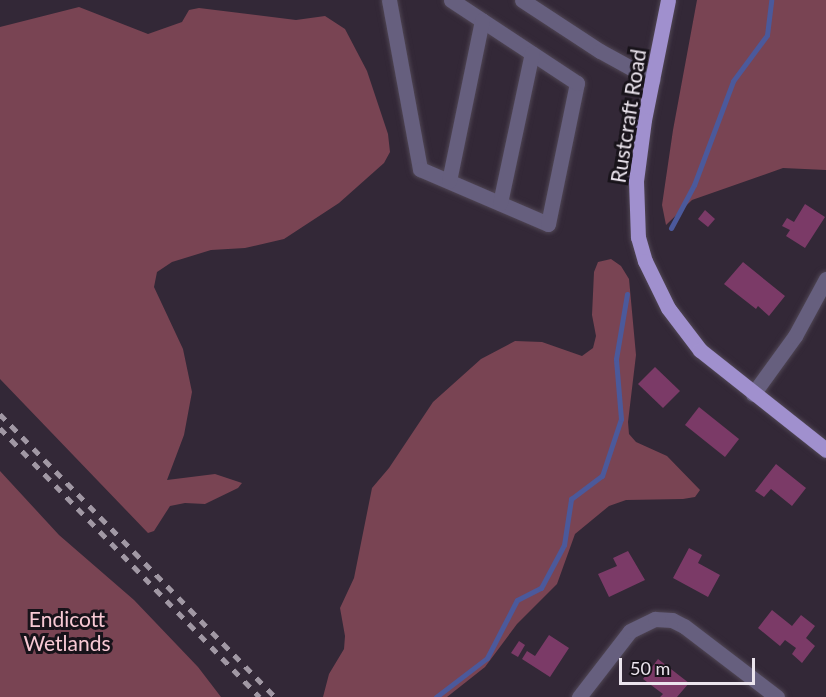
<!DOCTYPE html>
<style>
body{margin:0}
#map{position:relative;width:826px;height:697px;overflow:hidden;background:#332837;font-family:Lato,sans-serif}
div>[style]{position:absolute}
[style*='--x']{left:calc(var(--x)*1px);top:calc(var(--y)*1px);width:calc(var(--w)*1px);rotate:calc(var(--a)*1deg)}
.green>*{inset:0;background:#794453}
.stream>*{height:5px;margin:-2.5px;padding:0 2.5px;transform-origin:2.5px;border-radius:2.5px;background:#4b599b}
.building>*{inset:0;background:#7b3a67}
.roads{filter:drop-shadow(0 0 2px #504654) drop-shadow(0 0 2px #504654)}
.minor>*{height:15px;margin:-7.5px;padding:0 7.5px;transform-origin:7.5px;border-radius:7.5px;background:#665f7e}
.major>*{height:15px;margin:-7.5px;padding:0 7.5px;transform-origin:7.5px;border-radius:7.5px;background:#a090ce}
.rail>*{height:4.5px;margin-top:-2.25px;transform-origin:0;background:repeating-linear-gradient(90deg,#a198a4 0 8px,transparent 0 16px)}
span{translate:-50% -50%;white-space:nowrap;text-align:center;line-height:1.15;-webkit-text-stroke:6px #18131a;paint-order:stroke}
.street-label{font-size:21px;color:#ebe4ed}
.park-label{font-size:21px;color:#f8c9d4}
.scale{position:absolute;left:619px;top:658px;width:136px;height:27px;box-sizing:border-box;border:3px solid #ebe4ed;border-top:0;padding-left:8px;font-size:18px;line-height:21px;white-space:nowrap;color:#ebe4ed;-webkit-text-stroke:4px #18131a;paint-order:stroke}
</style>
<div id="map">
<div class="green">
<i style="clip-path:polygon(697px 0,826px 0,826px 170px,783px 168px,692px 200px,666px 225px,662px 205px,673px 130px)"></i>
<i style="clip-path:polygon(79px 7px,148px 34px,182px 22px,189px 10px,199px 8px,296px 20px,325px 16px,345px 29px,367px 71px,388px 134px,390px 152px,384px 163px,339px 203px,284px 239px,245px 248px,211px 250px,172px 262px,157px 272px,154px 287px,183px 349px,192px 392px,184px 435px,167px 480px,215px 474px,242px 483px,238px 488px,205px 504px,185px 503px,170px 506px,154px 531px,148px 533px,0 379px,0 27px)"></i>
<i style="clip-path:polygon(611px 259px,621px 266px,629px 279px,636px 355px,628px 422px,629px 434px,636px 442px,667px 456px,700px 490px,695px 497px,683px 499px,626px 500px,609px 506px,575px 534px,557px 584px,517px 624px,485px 667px,447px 697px,323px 697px,329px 674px,344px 649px,345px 636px,340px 608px,354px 578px,372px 488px,389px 468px,433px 402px,481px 359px,515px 341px,542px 342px,582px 356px,593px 348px,596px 336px,592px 315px,594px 272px,598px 262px)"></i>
<i style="clip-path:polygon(0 471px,59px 535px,134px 600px,198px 667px,221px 697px,0 697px)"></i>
</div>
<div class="stream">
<i style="--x:671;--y:228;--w:49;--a:-61.9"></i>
<i style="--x:694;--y:185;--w:111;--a:-69.4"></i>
<i style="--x:733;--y:81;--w:57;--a:-53.5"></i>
<i style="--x:767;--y:35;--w:35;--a:-83"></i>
<i style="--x:436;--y:697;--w:64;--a:-37.4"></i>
<i style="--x:487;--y:658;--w:65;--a:-62.7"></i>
<i style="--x:517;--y:600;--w:27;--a:-27"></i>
<i style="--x:541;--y:588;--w:49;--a:-61.9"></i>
<i style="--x:564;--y:545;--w:47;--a:-81.3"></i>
<i style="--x:571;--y:499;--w:39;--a:-37"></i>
<i style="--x:602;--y:476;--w:60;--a:-71.6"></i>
<i style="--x:621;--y:419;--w:60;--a:-94.8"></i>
<i style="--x:616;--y:359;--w:66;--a:-80.4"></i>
</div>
<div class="building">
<i style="clip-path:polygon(805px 204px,825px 217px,805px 248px,786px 236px,790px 230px,782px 226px,787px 218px,794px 222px)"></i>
<i style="clip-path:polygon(705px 210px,715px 219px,708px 227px,698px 219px)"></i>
<i style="clip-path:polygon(743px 262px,785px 296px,769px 316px,758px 306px,756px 309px,724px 284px)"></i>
<i style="clip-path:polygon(655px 367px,680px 391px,663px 408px,638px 384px)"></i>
<i style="clip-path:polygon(699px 407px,739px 439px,725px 457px,685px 425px)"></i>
<i style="clip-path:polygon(776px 464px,806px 488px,792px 506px,771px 489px,764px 497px,755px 491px)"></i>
<i style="clip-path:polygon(689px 548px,702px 555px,698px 563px,720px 575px,708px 597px,673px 578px)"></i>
<i style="clip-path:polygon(628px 551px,645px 580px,609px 597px,598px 574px,617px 566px,613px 558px)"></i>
<i style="clip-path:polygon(772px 610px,792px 626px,801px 615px,815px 626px,806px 638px,815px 646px,802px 663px,792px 654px,796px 648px,785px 640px,780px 646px,758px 628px)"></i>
<i style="clip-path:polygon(549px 635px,569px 648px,550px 677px,522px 659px,527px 651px,535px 656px)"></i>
<i style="clip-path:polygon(519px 641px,525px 645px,518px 657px,511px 653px)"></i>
<i style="clip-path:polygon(658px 659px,689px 683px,677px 697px,660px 697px,663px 694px,643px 679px)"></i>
</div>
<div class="roads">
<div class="minor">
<i style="--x:389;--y:0;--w:172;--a:79.6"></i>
<i style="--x:420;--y:169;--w:139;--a:23.3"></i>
<i style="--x:548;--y:224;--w:144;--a:-78.4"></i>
<i style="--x:577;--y:83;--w:151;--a:-146.6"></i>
<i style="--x:522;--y:0;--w:93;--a:33.2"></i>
<i style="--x:600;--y:51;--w:60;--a:28.7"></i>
<i style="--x:449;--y:181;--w:164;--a:-78.4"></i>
<i style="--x:500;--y:203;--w:153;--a:-78"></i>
<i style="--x:753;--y:394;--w:72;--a:-54.1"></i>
<i style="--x:795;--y:336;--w:65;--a:-61.5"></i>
<i style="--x:579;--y:697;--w:83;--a:-52.3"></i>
<i style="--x:630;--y:631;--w:28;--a:-26"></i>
<i style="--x:655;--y:619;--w:17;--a:3"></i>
<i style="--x:672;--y:620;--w:13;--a:27"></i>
<i style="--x:684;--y:626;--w:117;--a:37.4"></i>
</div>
<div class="major">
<i style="--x:668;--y:0;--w:122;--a:101.3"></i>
<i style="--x:644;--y:120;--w:62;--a:97.5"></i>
<i style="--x:636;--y:181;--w:56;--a:88"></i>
<i style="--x:638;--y:237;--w:25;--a:74"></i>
<i style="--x:645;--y:261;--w:52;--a:63.9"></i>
<i style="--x:668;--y:308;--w:53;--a:52.7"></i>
<i style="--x:700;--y:350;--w:161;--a:38.4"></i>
</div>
</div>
<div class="rail">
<i style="--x:0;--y:414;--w:395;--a:45.8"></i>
<i style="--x:0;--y:428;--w:374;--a:46"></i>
</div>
<div class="street-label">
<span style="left:628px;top:116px;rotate:-81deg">Rustcraft Road</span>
</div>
<div class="park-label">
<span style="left:67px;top:631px">Endicott<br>Wetlands</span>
</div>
<div class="scale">50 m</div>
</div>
